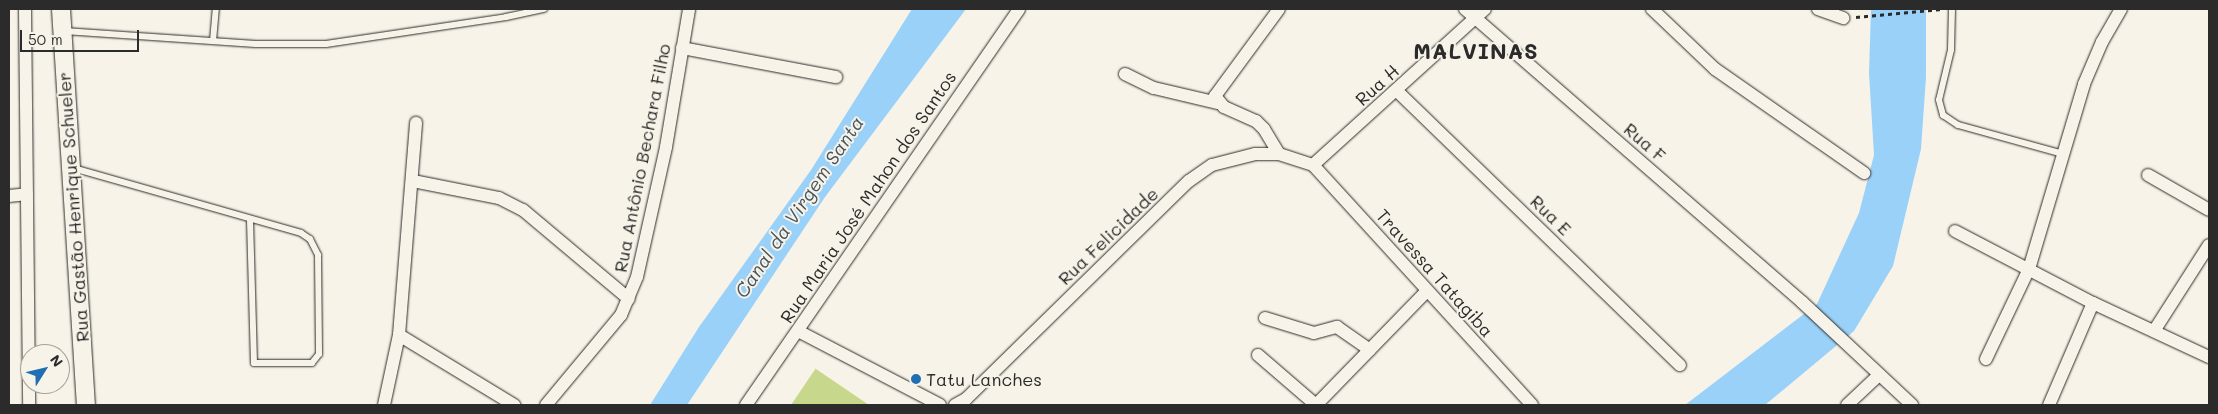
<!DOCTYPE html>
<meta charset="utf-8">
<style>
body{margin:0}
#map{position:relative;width:2218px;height:414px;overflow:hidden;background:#f7f3e8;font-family:Mali,sans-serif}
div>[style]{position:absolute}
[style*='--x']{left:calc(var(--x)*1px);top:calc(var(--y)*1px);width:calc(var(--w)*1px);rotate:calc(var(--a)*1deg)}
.green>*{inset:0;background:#c7d78b}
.water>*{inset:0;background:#9ad1f9}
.path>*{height:3px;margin-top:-1.5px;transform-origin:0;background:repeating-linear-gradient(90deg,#2b2b2b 0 4px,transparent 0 8px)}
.roads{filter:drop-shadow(0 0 1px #2b2b2b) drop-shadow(0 0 1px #2b2b2b)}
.service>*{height:6px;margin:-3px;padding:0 3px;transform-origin:3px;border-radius:3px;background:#f7f3e8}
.minor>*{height:12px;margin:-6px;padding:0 6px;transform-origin:6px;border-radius:6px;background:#f7f3e8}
.secondary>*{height:18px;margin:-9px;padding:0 9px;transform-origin:9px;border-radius:9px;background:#f7f3e8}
.dots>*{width:14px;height:14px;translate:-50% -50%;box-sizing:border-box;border:2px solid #f7f3e8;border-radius:50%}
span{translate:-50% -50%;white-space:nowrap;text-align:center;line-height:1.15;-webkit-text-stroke:4px #f7f3e8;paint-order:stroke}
.street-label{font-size:18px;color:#2b2b2b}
.poi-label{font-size:18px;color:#2b2b2b}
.left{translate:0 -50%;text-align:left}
.water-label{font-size:19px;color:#47545e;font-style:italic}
.district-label{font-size:22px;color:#2b2b2b;font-weight:700;letter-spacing:1px}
.frame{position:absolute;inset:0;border:10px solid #2b2b2b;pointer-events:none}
.north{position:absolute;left:20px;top:344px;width:50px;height:50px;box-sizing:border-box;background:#f7f3e8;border:1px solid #a5a39c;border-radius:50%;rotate:54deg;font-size:14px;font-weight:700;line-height:20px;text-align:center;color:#2b2b2b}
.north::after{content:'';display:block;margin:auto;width:18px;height:22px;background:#1f6fb2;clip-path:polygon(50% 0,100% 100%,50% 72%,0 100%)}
.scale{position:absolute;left:20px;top:30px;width:119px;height:22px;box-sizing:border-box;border:2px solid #2b2b2b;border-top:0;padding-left:6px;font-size:15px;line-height:18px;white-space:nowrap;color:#2b2b2b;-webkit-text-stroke:4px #f7f3e8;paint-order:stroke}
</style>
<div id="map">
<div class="green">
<i style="clip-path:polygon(816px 368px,816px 369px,869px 405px,791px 405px)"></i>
</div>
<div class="water">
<i style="clip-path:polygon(912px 9px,966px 9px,825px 197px,687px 405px,650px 405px,699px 327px,811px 170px)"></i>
<i style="clip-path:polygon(1871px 9px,1926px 9px,1926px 77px,1921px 149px,1893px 266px,1854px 331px,1765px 405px,1685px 405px,1817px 304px,1859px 213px,1874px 155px,1869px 73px)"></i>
</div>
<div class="path">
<i style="--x:1856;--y:17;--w:86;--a:-5.3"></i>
</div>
<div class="roads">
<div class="service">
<i style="--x:1952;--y:9;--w:41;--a:91.4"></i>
<i style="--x:1951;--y:50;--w:51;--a:103.5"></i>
<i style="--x:1939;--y:100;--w:16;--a:75"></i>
<i style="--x:1943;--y:115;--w:18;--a:34"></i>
<i style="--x:1958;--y:125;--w:109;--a:15.4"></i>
<i style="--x:64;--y:31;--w:192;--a:3.9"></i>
<i style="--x:256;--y:44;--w:70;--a:0"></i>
<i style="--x:326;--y:44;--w:182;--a:-8.5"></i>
<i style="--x:506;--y:17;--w:39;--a:-12"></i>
<i style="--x:213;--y:41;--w:32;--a:-85"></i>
<i style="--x:73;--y:168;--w:237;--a:15.9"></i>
<i style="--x:301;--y:233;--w:11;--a:34"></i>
<i style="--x:310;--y:239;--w:18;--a:63"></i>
<i style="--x:318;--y:255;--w:99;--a:89.4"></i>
<i style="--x:319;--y:354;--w:11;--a:128"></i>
<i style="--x:312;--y:363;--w:58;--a:180"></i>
<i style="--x:254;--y:363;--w:142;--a:-91.6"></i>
</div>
<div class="minor">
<i style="--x:25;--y:9;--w:396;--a:89.4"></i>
<i style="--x:1279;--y:9;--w:108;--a:126.3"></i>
<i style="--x:1215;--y:96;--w:14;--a:51"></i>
<i style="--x:1224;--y:107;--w:35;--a:24"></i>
<i style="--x:1256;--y:121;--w:11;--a:45"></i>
<i style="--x:1264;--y:129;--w:29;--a:59"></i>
<i style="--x:1465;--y:9;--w:447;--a:41"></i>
<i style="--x:1802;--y:302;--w:151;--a:43.1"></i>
<i style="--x:1652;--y:9;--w:87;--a:43.6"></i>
<i style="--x:1715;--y:69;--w:182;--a:34.9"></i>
<i style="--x:1818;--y:9;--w:27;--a:20"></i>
<i style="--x:682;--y:48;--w:157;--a:10.7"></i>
<i style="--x:1125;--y:74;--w:32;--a:26"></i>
<i style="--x:1154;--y:88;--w:66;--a:13.2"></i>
<i style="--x:1397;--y:91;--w:394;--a:44.1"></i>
<i style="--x:1313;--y:165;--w:232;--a:-42.2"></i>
<i style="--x:2148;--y:175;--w:70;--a:29.8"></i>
<i style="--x:413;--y:181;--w:88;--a:11.2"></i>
<i style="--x:499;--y:198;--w:27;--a:27"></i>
<i style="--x:523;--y:210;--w:138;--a:40"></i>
<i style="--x:9;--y:196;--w:18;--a:-6"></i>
<i style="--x:1955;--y:231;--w:156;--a:27.6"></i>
<i style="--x:2093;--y:303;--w:128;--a:25"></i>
<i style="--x:1265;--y:318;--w:51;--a:17"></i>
<i style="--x:1314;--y:333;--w:24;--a:-15"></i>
<i style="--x:1337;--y:327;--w:40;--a:34.9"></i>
<i style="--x:798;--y:331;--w:160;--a:27.5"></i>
<i style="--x:2154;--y:331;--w:102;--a:-57.4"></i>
<i style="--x:399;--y:335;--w:135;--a:31.3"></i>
<i style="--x:1258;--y:355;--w:77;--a:40.8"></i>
<i style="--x:1316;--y:405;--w:159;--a:-45.8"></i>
<i style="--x:1986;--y:359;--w:100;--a:-64.5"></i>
<i style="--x:2029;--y:269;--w:193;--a:-73.4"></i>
<i style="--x:2084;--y:84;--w:46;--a:-66.8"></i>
<i style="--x:2102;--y:42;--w:38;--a:-60"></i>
<i style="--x:384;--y:405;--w:72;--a:-77.9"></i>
<i style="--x:399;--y:335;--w:213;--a:-85.4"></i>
<i style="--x:546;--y:405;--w:117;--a:-50.2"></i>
<i style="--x:621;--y:315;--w:41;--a:-67.2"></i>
<i style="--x:637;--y:277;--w:133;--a:-77.4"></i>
<i style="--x:666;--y:147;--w:140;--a:-80.5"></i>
<i style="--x:746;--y:405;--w:481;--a:-55.4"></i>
<i style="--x:955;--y:405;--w:13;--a:-29"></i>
<i style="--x:966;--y:399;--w:312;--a:-44.4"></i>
<i style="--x:1189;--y:181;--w:28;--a:-35"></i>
<i style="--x:1212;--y:165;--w:44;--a:-14.3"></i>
<i style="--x:1255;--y:154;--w:24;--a:0"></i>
<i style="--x:1279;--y:154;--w:36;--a:18"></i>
<i style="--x:1313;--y:165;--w:325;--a:47.6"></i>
<i style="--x:1847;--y:405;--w:44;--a:-43.2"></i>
<i style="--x:2049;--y:405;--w:111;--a:-66.7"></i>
</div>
<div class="secondary">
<i style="--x:61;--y:9;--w:397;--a:86.4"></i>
</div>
</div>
<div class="dots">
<i style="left:916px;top:379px;background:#1f6fb2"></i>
</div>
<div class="street-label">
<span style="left:1377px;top:85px;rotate:-42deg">Rua H</span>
<span style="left:1645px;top:142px;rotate:41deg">Rua F</span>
<span style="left:642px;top:158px;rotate:-79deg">Rua Antônio Bechara Filho</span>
<span style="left:868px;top:197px;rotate:-56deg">Rua Maria José Mahon dos Santos</span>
<span style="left:73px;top:207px;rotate:-94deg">Rua Gastão Henrique Schueler</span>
<span style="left:1551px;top:215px;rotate:44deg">Rua E</span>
<span style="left:1108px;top:236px;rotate:-44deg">Rua Felicidade</span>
<span style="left:1435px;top:273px;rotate:48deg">Travessa Tatagiba</span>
</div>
<div class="poi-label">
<span class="left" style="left:926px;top:379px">Tatu Lanches</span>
</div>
<div class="water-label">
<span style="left:799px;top:207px;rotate:-56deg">Canal da Virgem Santa</span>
</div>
<div class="district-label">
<span style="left:1476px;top:51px">MALVINAS</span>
</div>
<div class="frame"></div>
<div class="north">N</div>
<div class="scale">50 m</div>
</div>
